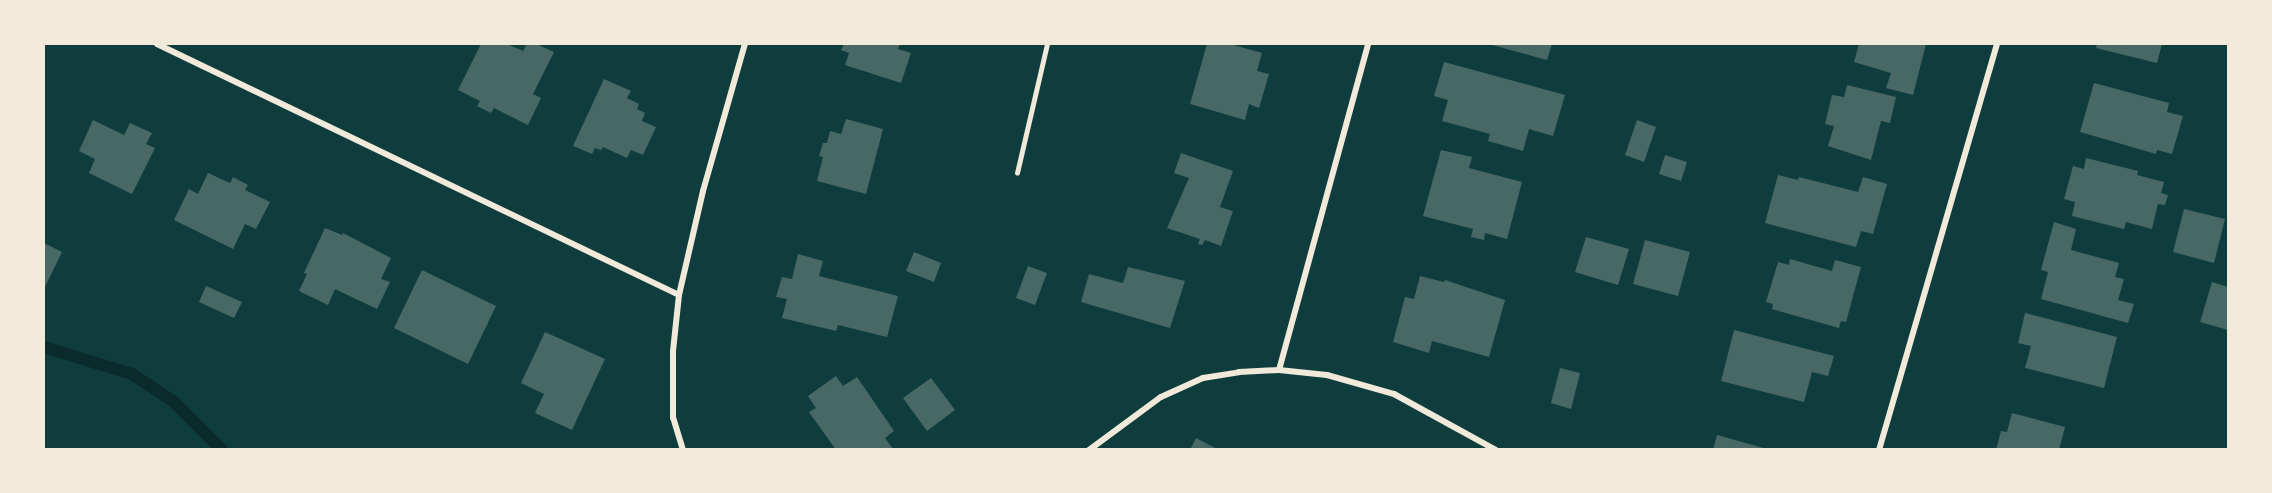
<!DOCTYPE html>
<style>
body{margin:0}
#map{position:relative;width:2272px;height:493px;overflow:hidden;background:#0f3d3e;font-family:Manrope,sans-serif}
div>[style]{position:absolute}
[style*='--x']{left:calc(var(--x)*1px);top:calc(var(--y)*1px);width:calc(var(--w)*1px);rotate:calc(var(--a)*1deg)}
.stream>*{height:12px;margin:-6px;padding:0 6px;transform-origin:6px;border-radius:6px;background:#0a2a2b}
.building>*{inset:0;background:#486865}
.service>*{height:4.5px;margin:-2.25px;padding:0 2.25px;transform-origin:2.25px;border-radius:2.25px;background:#f1e9da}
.minor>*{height:6px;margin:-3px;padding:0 3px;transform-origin:3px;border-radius:3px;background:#f1e9da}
span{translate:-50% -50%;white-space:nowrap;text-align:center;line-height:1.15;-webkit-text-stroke:6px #f1e9da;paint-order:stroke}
.frame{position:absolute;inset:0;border:45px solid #f1e9da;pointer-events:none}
</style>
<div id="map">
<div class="stream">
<i style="--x:44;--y:347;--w:92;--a:17.1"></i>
<i style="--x:132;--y:374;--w:49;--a:33.4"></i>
<i style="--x:173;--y:401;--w:69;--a:45"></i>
</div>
<div class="building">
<i style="clip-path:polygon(481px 44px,507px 44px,523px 51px,527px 44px,536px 44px,554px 52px,533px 94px,541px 98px,528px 125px,494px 108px,491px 113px,477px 106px,480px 101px,458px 90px)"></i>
<i style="clip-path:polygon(844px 44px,900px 44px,898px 49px,911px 53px,901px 83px,845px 65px,849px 53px,841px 50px)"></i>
<i style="clip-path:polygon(1207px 44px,1230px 44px,1262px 53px,1257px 71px,1269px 74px,1259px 108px,1249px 104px,1245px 120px,1190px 104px)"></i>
<i style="clip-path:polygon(1489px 44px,1552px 44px,1547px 60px)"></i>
<i style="clip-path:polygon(1859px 44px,1926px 44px,1913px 95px,1886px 88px,1891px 73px,1854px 62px)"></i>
<i style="clip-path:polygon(2097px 44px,2162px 44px,2157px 63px,2096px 48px)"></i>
<i style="clip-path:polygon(1444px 62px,1565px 95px,1553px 136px,1529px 129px,1523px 151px,1488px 141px,1490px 134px,1442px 121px,1448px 100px,1434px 96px)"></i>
<i style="clip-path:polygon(604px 79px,631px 91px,627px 98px,639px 104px,637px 109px,645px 113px,642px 121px,656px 127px,643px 155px,631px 150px,627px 158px,603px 147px,601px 150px,595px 148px,592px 154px,573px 146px)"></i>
<i style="clip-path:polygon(2094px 83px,2169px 103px,2167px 112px,2183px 116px,2172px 154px,2157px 150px,2156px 154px,2080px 132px)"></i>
<i style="clip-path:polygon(1847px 85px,1896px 97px,1890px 123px,1881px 121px,1871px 160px,1828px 146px,1834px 126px,1825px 124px,1832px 95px,1844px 97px)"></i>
<i style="clip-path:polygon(846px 119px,883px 129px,866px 194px,817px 181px,823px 157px,819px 156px,823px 143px,827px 143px,830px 131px,841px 134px)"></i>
<i style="clip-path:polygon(93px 120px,124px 135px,130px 123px,152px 133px,146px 144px,155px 148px,132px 194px,89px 173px,95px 159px,79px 151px)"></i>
<i style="clip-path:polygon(1637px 120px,1656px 127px,1644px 162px,1625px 155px)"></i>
<i style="clip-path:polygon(1441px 150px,1472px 157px,1469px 168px,1522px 182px,1507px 239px,1485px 233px,1484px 240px,1471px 237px,1473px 229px,1423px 216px)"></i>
<i style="clip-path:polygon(1181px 153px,1233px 171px,1220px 207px,1233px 211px,1221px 246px,1205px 240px,1202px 245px,1198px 244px,1200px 239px,1167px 228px,1189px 178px,1174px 173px)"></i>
<i style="clip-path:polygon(1665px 155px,1687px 162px,1681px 181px,1659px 174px)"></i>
<i style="clip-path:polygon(2086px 158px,2138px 171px,2137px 175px,2164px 182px,2161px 193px,2168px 195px,2165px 205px,2158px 204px,2152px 229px,2126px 222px,2124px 229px,2072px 216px,2075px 202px,2064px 199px,2073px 166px,2084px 169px)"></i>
<i style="clip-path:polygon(208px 173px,230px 183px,233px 177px,248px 185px,245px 190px,270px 202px,256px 229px,245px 224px,233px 249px,174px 220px,189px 189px,198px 194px)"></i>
<i style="clip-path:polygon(1778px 175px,1798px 180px,1799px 177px,1858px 192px,1863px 177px,1887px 184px,1873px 234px,1861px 231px,1856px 247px,1765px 223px)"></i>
<i style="clip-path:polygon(2184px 209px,2225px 219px,2214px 263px,2173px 252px)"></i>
<i style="clip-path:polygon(2054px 222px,2076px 229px,2071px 250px,2119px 263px,2115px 277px,2124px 279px,2118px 300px,2134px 304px,2128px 323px,2041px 299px,2048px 272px,2041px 270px)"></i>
<i style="clip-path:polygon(325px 228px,342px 235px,343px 233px,391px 258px,381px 279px,390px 282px,377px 309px,335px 289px,328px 305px,299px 291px,307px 274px,304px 273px)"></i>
<i style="clip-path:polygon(1586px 237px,1629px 249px,1618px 285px,1575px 272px)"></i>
<i style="clip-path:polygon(1645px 240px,1690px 252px,1678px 296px,1633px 284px)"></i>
<i style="clip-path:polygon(44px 243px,62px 252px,44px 289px)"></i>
<i style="clip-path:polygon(914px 252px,941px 263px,934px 282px,906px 271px)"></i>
<i style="clip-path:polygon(798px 254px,823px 261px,819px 276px,898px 296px,887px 337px,838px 325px,836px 331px,782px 318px,787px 299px,776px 297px,782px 277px,792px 279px)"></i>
<i style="clip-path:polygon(1790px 259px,1832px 271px,1835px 260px,1861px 267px,1846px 322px,1841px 321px,1839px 328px,1772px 309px,1773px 304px,1766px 302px,1778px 262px,1789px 265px)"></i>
<i style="clip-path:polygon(1028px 266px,1047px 273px,1035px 305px,1016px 298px)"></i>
<i style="clip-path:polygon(1128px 267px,1185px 281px,1170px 328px,1081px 302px,1089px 274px,1123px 283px)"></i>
<i style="clip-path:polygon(422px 270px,496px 306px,468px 364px,394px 328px)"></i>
<i style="clip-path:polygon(1420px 276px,1444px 282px,1445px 280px,1505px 300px,1489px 357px,1432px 341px,1429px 353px,1393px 342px,1405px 297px,1414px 299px)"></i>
<i style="clip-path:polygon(2212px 282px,2228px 287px,2228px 330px,2200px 322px)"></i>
<i style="clip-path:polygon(206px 286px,242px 302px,234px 318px,199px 302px)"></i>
<i style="clip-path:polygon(2025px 313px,2117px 337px,2104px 388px,2025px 368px,2031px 346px,2018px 343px)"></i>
<i style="clip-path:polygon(1734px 330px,1834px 356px,1828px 376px,1812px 372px,1804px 402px,1721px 381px)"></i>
<i style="clip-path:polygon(545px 332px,605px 359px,572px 430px,535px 413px,544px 394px,521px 383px)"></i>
<i style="clip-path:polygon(1560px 368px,1580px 373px,1571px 409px,1551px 403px)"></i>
<i style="clip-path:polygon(836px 376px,843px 386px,857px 377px,894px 431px,885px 438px,894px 450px,836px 450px,809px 412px,816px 408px,808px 396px)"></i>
<i style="clip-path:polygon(931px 378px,955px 410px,927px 431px,903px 398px)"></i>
<i style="clip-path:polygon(2012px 413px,2065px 427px,2059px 450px,1996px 450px,2001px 431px,2007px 432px)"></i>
<i style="clip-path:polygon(1717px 435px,1767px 449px,1767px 450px,1713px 450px)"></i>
<i style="clip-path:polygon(1196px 438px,1219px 450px,1190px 450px)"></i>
</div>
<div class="service">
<i style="--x:1017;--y:173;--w:132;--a:-76.9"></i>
</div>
<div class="minor">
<i style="--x:157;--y:44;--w:579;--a:25.68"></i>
<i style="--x:1279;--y:370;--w:338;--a:-74.7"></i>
<i style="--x:683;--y:450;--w:34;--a:-107"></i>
<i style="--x:673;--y:418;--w:67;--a:-90"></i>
<i style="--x:673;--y:351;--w:56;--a:-83.9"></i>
<i style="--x:679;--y:295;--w:107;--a:-77"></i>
<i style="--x:703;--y:191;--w:153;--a:-74.1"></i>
<i style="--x:1089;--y:450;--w:89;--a:-36.4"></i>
<i style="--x:1161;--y:397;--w:46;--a:-24.3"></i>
<i style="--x:1203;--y:378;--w:36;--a:-9"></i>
<i style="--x:1239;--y:372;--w:40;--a:-2.9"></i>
<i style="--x:1279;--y:370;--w:48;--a:5.9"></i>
<i style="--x:1327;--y:375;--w:70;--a:15.8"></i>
<i style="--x:1394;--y:394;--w:116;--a:28.8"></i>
<i style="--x:1879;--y:450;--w:423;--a:-73.8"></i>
</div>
<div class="frame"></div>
</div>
